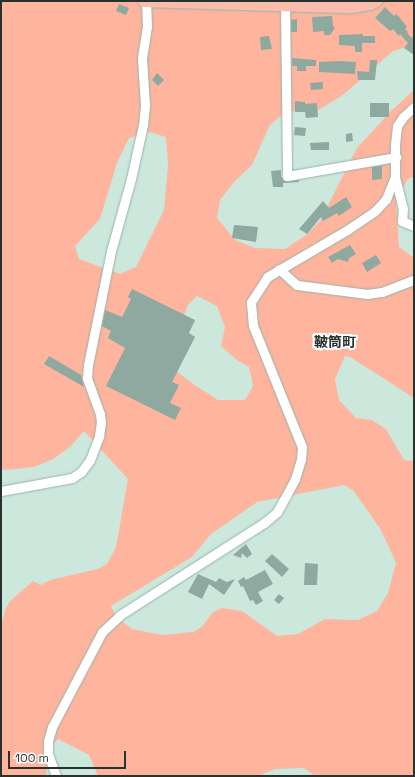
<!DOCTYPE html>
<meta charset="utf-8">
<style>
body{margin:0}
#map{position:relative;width:415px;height:777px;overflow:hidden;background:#cce8dd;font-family:"Space Grotesk","Noto Sans JP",sans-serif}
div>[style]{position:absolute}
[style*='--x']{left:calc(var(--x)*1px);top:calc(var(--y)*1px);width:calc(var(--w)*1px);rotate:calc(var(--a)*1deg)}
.green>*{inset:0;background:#ffb49e}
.building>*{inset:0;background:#8ea99f}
.roads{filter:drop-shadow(0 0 1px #99b5aa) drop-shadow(0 0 1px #99b5aa)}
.minor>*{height:9px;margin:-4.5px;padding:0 4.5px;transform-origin:4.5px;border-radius:4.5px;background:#fff}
.major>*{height:11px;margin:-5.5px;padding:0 5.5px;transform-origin:5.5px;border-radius:5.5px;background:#fbbeac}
span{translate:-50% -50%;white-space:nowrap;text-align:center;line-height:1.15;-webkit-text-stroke:4px #fff;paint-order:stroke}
.quarter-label{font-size:14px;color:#27322e;font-weight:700}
.frame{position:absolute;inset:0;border:2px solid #27322e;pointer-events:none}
.scale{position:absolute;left:8px;top:751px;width:118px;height:18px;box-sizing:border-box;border:2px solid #27322e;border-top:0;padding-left:5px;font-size:12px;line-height:14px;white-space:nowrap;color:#27322e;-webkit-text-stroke:3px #fff;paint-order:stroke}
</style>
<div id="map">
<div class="green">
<i style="clip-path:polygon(evenodd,1px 1px,414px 1px,414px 45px,393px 51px,343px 95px,312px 114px,299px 110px,284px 113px,270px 125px,252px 165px,234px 182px,220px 200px,217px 218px,235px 240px,255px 248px,285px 249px,306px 235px,320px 221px,357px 148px,391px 111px,414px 90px,414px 176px,407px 180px,396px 203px,399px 247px,414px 258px,414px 398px,350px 357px,345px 356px,335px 379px,339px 400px,356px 418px,372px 420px,386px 429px,404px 460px,414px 461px,414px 776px,315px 776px,304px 768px,275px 769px,258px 776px,98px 776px,89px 755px,58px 739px,49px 747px,46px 776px,1px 776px,1px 628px,5px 610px,10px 601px,33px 581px,41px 585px,50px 580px,98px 569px,107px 564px,116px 547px,128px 479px,84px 431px,70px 447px,53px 459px,34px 467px,4px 470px,1px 468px,1px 1px,149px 132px,166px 137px,168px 164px,164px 210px,136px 267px,120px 274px,79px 259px,75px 246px,100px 219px,117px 163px,129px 138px,149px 132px,1px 1px,197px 296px,217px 306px,225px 327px,221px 346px,238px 361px,249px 367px,253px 386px,245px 400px,218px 400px,193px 384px,171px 367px,176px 338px,188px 305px,197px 296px,1px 1px,344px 485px,353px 490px,381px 530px,396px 563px,388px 593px,377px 611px,358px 620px,325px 619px,298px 634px,277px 636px,242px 611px,222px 608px,213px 612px,202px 627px,193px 632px,162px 635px,132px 629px,116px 617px,111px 606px,192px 557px,211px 534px,257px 502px,344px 485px)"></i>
</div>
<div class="building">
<i style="clip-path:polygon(119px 4px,129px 8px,126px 15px,116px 11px)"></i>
<i style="clip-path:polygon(385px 7px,394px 16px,396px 14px,400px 18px,407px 27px,405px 29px,408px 32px,407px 33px,412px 38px,414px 36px,414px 55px,404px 48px,408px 43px,400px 34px,399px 36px,393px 29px,390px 31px,375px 18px)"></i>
<i style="clip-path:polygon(332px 16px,333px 26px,335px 28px,330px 35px,324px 35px,324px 31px,313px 32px,312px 17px)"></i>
<i style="clip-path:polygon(297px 19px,297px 32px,291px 32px,291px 20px)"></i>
<i style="clip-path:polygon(363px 34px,363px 36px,375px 36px,375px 43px,362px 43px,362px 52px,355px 52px,355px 46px,339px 45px,339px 35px)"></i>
<i style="clip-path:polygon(269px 36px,272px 49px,261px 50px,260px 37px)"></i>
<i style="clip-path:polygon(292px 58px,316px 60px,316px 66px,306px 66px,306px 71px,297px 71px,297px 66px,292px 66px)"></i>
<i style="clip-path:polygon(370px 60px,377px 60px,375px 80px,358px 80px,357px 71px,369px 72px)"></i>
<i style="clip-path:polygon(340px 61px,356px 62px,355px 74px,319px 72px,319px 62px)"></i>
<i style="clip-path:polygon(157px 73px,164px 80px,158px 86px,152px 80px)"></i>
<i style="clip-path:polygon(323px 82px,323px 89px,311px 90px,310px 83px)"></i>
<i style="clip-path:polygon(295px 101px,305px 102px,305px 104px,317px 103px,318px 117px,306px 118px,305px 112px,295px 112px)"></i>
<i style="clip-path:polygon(370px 103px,389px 103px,389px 117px,370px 117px)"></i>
<i style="clip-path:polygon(295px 127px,306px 128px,305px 136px,294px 135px)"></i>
<i style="clip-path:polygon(352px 133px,353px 141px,346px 142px,346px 134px)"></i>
<i style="clip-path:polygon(329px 142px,329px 150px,311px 150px,310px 143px)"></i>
<i style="clip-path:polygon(382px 166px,382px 179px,372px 180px,372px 167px)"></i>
<i style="clip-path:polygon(281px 170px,281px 176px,284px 181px,299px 180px,299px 182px,283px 183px,283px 187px,273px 187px,271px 171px)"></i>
<i style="clip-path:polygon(346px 197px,352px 207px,339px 216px,337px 213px,323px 221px,321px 217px,307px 234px,299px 229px,323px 201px,329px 208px)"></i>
<i style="clip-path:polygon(234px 225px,258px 227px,256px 242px,232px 238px)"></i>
<i style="clip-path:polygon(350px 245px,356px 254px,349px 258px,348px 262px,338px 259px,332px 263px,328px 257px)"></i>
<i style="clip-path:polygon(376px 255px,381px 263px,367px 272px,362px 263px)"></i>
<i style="clip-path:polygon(132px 289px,195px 320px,189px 333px,195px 337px,172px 382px,179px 385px,170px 403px,181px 408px,175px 420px,106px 386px,125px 348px,108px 338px,111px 331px,102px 326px,105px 310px,122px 317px,131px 299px,128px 297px)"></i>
<i style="clip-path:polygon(49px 356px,81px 375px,84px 387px,44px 364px)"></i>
<i style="clip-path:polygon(246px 544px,252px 554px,247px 558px,242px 553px,241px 558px,233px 555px)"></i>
<i style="clip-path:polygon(272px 554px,289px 569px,282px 577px,265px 561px)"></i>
<i style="clip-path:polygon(305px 563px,318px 564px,317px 585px,304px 585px)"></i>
<i style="clip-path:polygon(265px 570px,273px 584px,258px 592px,263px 601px,256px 605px,253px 600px,250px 601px,243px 586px,241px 587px,238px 581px,244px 577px,246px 580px)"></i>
<i style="clip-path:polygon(198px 574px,216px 582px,219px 578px,227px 582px,235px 579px,224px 595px,209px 584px,202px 599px,188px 592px)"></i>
<i style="clip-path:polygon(279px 594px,284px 598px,279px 604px,274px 600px)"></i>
</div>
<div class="roads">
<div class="minor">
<i style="--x:285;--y:5;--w:171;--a:89.3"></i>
<i style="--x:287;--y:176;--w:111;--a:-9.9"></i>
<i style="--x:395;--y:177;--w:32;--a:76"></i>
<i style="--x:403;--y:208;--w:13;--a:94"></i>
<i style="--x:402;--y:221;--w:13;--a:23"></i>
<i style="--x:279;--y:269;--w:24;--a:42"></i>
<i style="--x:297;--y:285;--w:71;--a:7.3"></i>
<i style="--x:367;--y:294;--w:15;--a:-8"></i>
<i style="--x:382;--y:292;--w:34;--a:-21"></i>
<i style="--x:1;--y:491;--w:72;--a:-10.4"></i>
<i style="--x:72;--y:478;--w:11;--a:-34"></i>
<i style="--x:81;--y:472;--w:15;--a:-53"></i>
<i style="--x:90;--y:460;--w:26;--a:-69"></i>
<i style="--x:99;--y:436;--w:14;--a:-82"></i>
<i style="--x:101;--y:422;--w:8;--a:-97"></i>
<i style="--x:100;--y:414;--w:38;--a:-110"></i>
<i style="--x:87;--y:378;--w:13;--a:-86"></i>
<i style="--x:88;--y:365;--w:116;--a:-78.6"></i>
<i style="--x:111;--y:251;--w:75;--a:-74.5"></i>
<i style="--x:131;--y:179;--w:55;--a:-77.5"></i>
<i style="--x:143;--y:125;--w:20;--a:-84"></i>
<i style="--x:145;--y:105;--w:47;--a:-93.7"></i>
<i style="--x:142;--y:58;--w:31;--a:-81"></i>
<i style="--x:147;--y:27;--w:25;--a:-92"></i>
<i style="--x:56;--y:776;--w:23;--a:-110"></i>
<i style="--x:48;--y:754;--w:13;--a:-90"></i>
<i style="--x:48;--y:741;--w:15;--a:-74"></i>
<i style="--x:52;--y:727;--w:107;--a:-62.2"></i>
<i style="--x:102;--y:632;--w:25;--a:-43"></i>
<i style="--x:120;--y:615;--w:171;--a:-32.6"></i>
<i style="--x:264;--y:523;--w:17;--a:-40"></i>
<i style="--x:277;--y:512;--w:18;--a:-61"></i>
<i style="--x:286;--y:496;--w:19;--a:-62"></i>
<i style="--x:295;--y:479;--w:21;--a:-73"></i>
<i style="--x:301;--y:459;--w:12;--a:-85"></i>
<i style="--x:302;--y:447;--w:131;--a:-112"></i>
<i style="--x:253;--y:326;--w:24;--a:-95"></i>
<i style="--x:251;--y:302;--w:30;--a:-57"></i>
<i style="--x:267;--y:277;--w:93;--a:-30.4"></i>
<i style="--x:347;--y:230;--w:32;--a:-34"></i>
<i style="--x:374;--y:212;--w:18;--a:-47"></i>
<i style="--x:386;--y:199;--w:24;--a:-68"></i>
<i style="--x:395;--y:177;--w:32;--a:-90"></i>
<i style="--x:395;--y:145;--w:19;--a:-84"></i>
<i style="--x:397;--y:126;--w:11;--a:-56"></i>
<i style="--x:403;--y:117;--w:15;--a:-42"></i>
</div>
<div class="major">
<i style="--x:143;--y:1;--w:208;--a:1.7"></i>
<i style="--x:351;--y:7;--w:19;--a:-9"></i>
<i style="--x:370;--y:4;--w:7;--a:-27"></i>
</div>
</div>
<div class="quarter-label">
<span style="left:335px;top:342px">鞁筒町</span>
</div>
<div class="frame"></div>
<div class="scale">100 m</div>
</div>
